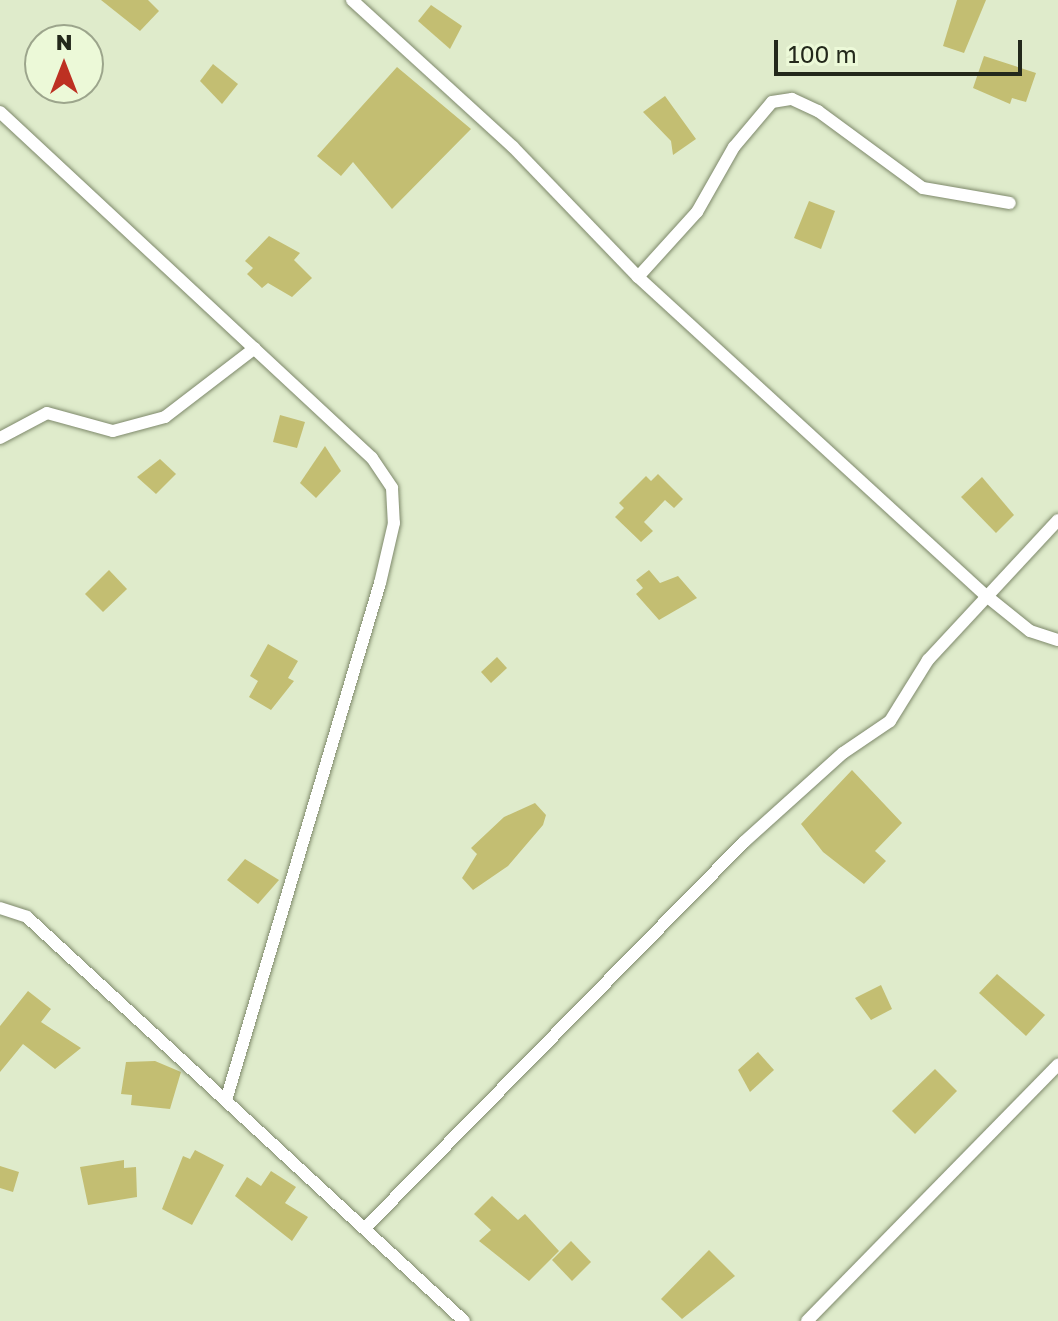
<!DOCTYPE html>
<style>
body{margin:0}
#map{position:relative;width:1058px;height:1321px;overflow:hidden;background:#dfebcb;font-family:"Golos Text",sans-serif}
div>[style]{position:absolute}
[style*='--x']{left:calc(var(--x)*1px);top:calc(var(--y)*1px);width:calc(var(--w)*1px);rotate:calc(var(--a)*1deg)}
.building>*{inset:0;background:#c3be72}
.roads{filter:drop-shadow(0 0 2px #7e896b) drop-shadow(0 0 2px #7e896b)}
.street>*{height:12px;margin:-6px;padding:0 6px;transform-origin:6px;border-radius:6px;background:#fff}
span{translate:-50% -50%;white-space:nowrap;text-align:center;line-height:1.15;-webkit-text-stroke:6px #ecf9d8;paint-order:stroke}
.north{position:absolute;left:24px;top:24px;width:80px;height:80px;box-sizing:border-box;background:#ecf9d8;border:2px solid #9ca58c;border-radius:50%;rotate:0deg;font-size:22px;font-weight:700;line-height:32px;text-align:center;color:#23281b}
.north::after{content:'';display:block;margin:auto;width:28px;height:36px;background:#bd3022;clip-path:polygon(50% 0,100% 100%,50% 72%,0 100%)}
.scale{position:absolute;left:774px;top:40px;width:248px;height:36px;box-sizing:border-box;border:4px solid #23281b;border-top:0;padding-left:10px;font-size:24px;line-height:28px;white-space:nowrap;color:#23281b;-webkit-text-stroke:6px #ecf9d8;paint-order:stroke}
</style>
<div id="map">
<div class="building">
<i style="clip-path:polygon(101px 0,148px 0,159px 11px,140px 31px)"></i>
<i style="clip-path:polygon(957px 0,986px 0,964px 53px,943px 46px)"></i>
<i style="clip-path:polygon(431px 5px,462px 26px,450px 49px,418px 21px)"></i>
<i style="clip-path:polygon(984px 56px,1036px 73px,1026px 102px,1012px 98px,1010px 104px,973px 88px)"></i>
<i style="clip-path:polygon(213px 64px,238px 84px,222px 104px,200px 81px)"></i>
<i style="clip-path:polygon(397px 67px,471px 129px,392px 209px,353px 162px,341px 176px,317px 156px)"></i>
<i style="clip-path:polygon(665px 96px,696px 139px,673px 155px,671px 141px,643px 112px)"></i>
<i style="clip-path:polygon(809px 201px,835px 211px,821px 249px,794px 238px)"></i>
<i style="clip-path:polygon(269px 236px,300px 253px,294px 260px,312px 278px,292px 297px,268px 283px,262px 288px,247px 274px,253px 268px,245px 261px)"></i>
<i style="clip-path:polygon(280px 415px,305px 422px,297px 448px,273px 442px)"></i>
<i style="clip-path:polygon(325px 446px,341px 471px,316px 498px,300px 483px)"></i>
<i style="clip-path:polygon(160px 459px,176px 474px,156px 494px,137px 477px)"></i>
<i style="clip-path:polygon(658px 474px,683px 499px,674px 508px,665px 500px,644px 522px,653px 531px,641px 542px,615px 517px,624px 508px,619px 503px,646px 476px,651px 481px)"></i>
<i style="clip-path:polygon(982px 477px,1014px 515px,996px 533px,961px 497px)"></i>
<i style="clip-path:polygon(109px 570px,127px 589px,103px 612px,85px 594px)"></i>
<i style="clip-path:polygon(649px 570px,660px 583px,678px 576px,697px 598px,659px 620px,636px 594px,643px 588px,636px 580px)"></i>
<i style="clip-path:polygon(268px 644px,298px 661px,288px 678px,294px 681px,271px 710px,249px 697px,258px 681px,250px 676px)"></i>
<i style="clip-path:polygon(497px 657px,507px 668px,491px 683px,481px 672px)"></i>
<i style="clip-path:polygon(852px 770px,902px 823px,875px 851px,886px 861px,864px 884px,823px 852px,801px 824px)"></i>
<i style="clip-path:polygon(535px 803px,546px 815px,543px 825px,508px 866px,473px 890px,462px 878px,477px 854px,471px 848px,504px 817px)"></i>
<i style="clip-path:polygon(245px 859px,279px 880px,258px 904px,227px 880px)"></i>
<i style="clip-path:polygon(997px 974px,1045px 1015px,1026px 1036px,979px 993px)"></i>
<i style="clip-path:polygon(881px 985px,892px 1009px,871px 1020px,855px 998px)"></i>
<i style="clip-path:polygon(28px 991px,51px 1009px,41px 1022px,81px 1048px,55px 1069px,23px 1044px,0 1072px,0 1026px)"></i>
<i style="clip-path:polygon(758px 1052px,774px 1070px,750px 1092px,738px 1070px)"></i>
<i style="clip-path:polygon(155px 1061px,181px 1072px,170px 1109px,131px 1105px,132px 1095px,121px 1094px,126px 1062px)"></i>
<i style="clip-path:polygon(935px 1069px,957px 1091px,915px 1134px,892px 1111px)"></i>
<i style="clip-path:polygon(195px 1150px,224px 1165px,192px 1225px,162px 1209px,183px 1156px,190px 1159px)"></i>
<i style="clip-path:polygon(124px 1160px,124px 1168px,136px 1167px,137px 1197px,88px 1205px,80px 1167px)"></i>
<i style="clip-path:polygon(0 1166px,19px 1172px,13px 1192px,0 1188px)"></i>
<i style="clip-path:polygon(271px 1171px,296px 1187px,285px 1203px,308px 1217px,292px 1241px,235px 1196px,247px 1177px,261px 1186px)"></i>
<i style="clip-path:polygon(492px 1196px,518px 1220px,525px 1214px,559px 1251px,529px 1281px,479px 1241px,491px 1230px,474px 1214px)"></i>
<i style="clip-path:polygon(571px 1241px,591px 1262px,572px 1281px,552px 1260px)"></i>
<i style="clip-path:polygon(709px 1250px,735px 1276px,682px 1319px,661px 1299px)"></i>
</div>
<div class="roads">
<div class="street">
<i style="--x:352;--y:0;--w:218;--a:42.4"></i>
<i style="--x:513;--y:147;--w:180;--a:46.1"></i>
<i style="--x:638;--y:277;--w:469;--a:42.5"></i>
<i style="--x:984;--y:594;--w:59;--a:38.8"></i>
<i style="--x:1030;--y:631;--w:29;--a:18"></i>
<i style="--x:0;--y:112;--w:508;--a:42.93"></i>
<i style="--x:372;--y:458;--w:36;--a:56"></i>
<i style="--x:392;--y:488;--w:35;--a:87"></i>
<i style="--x:394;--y:523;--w:62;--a:103.1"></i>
<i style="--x:380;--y:583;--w:536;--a:106.58"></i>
<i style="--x:638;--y:277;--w:88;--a:-47.8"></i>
<i style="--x:697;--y:212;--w:75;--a:-60.4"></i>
<i style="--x:734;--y:147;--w:59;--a:-49.8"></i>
<i style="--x:772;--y:102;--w:20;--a:-9"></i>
<i style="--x:792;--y:99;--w:29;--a:25"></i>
<i style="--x:818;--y:111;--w:130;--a:36.3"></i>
<i style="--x:923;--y:188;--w:88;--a:9.8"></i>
<i style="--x:0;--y:438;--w:53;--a:-28"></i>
<i style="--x:47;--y:413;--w:68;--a:15.3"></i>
<i style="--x:113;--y:431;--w:54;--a:-15.1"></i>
<i style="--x:165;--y:417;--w:113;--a:-37.5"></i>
<i style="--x:0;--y:908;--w:28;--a:18"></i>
<i style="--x:27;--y:917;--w:595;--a:42.75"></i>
<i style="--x:368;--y:1225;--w:537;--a:-45.53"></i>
<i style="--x:744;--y:842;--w:133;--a:-42"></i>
<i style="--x:843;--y:753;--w:57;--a:-34.2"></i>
<i style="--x:890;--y:721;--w:72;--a:-58.1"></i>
<i style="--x:928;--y:660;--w:191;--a:-47.1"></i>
<i style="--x:807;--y:1321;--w:359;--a:-45.6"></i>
</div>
</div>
<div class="north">N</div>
<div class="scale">100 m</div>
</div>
